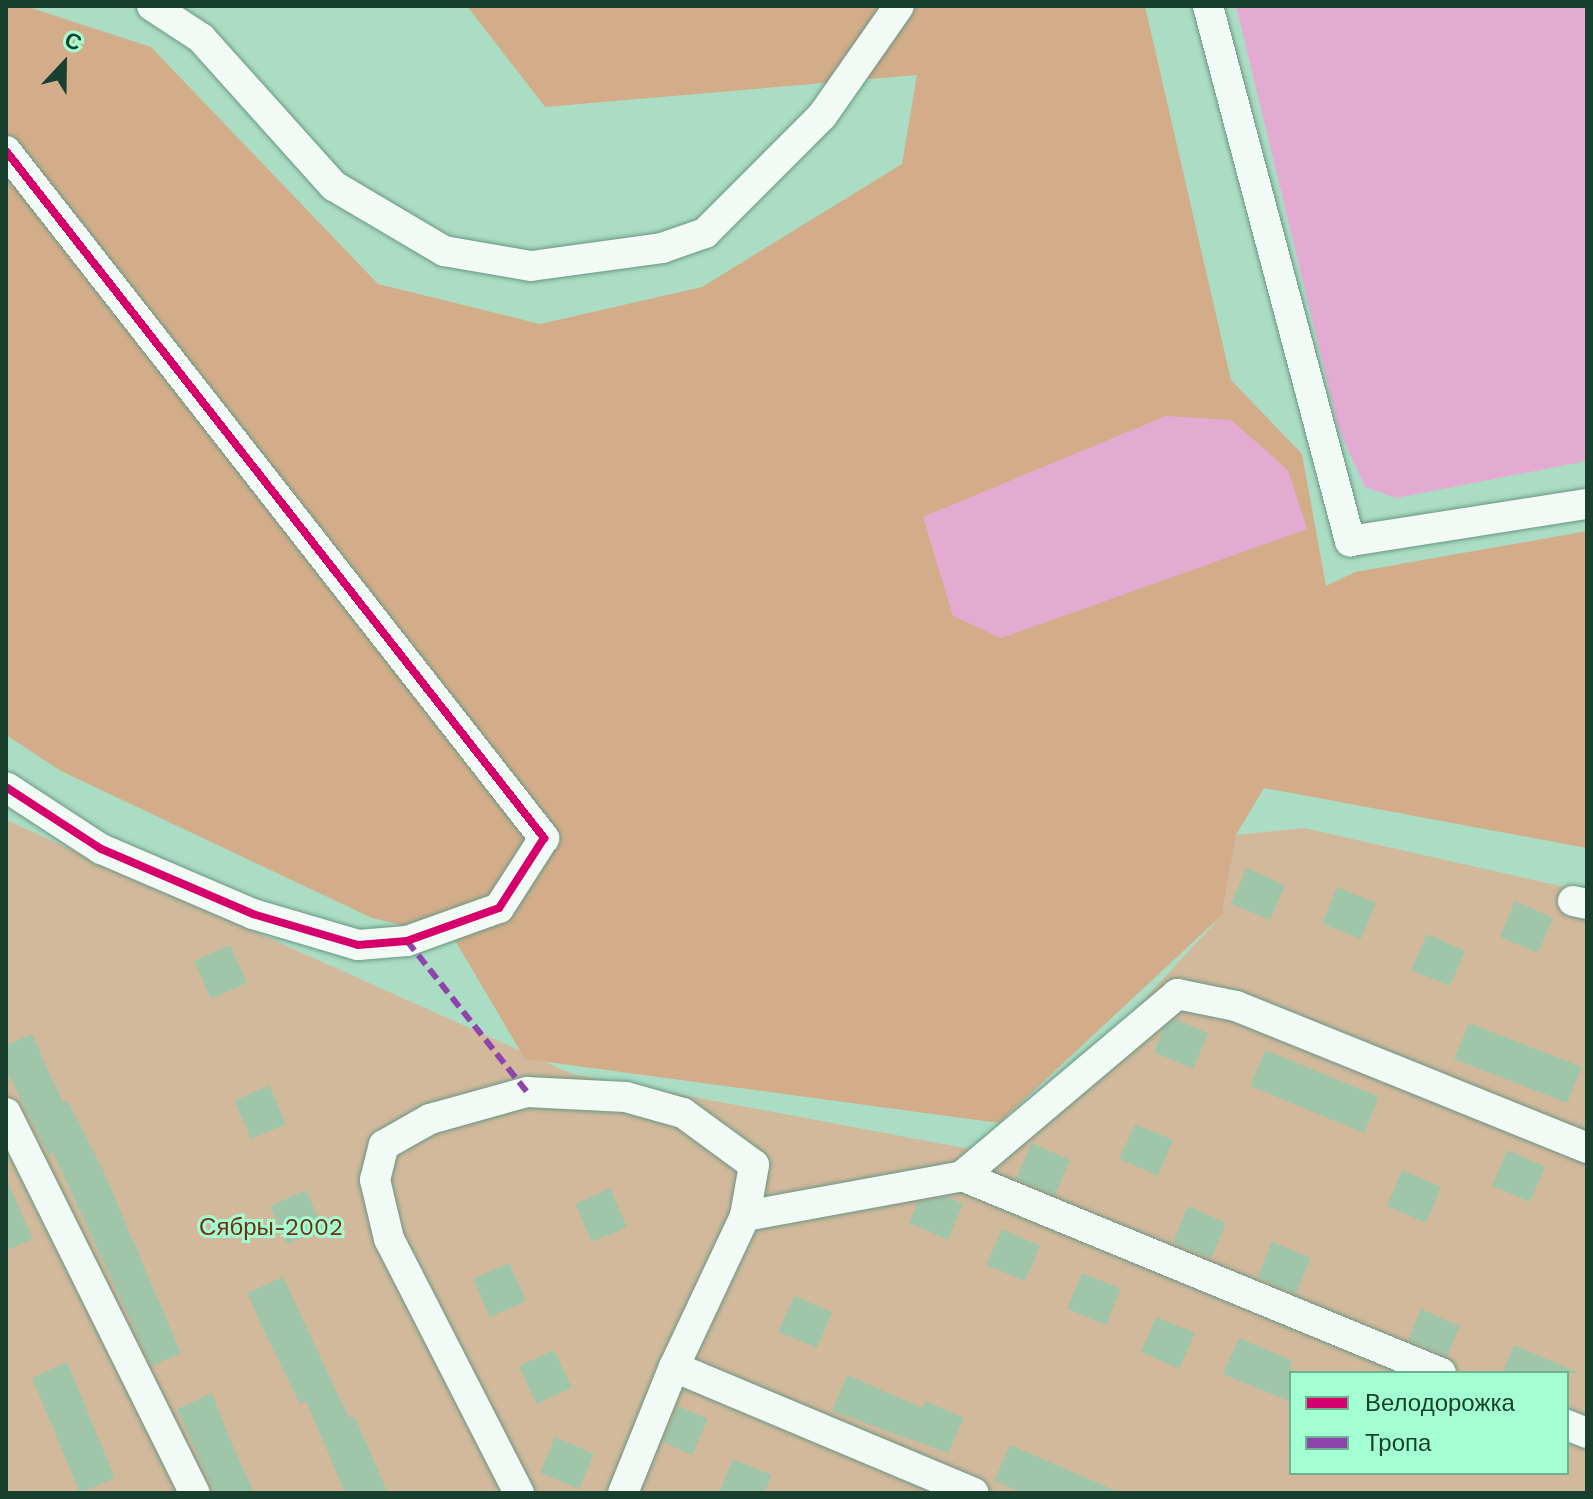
<!DOCTYPE html>
<meta charset="utf-8">
<style>
body{margin:0}
#map{position:relative;width:1593px;height:1499px;overflow:hidden;background:#abddc4;font-family:"Work Sans",sans-serif}
div>[style]{position:absolute}
[style*='--x']{left:calc(var(--x)*1px);top:calc(var(--y)*1px);width:calc(var(--w)*1px);rotate:calc(var(--a)*1deg)}
.green>*{inset:0;background:#d2b99c}
.forest>*{inset:0;background:#d3ad8a}
.water>*{inset:0;background:#e4abd2}
.building>*{inset:0;background:#a0c6a9}
.roads{filter:drop-shadow(0 0 2px #6b9683) drop-shadow(0 0 2px #6b9683)}
.minor>*{height:30px;margin:-15px;padding:0 15px;transform-origin:15px;border-radius:15px;background:#f2faf6}
.quiet>*{height:6px;margin-top:-3px;transform-origin:0;background:repeating-linear-gradient(90deg,#8e44ad 0 12px,transparent 0 18px)}
.cycleway>*{height:8px;margin:-4px;padding:0 4px;transform-origin:4px;border-radius:4px;background:#d6006c}
span{translate:-50% -50%;white-space:nowrap;text-align:center;line-height:1.15;-webkit-text-stroke:6px #a3ffd1;paint-order:stroke}
.park-label{font-size:24px;color:#742f11}
.frame{position:absolute;inset:0;border:8px solid #193f2e;pointer-events:none}
.legend{position:absolute;left:1289px;top:1371px;width:280px;height:104px;box-sizing:border-box;background:#a3ffd1;border:2px solid #6cb290;margin:0;padding:10px 14px;list-style:none;font-size:24px;color:#193f2e}
.legend li{display:flex;align-items:center;gap:16px;height:40px}
.legend b{width:40px;border:2px solid #6cb290}
.north{position:absolute;left:24px;top:24px;width:80px;height:80px;-webkit-text-stroke:6px #a3ffd1;paint-order:stroke;rotate:22deg;font-size:22px;font-weight:700;line-height:32px;text-align:center;color:#193f2e}
.north::after{content:'';display:block;margin:auto;width:28px;height:36px;background:#193f2e;clip-path:polygon(50% 0,100% 100%,50% 72%,0 100%)}
</style>
<div id="map">
<div class="green">
<i style="clip-path:polygon(evenodd,6px 820px,572px 1074px,1001px 1155px,1222px 915px,1236px 835px,1304px 828px,1587px 892px,1587px 1493px,6px 1493px,6px 820px,1291px 1373px,1567px 1373px,1567px 1473px,1291px 1473px,1291px 1373px)"></i>
</div>
<div class="forest">
<i style="clip-path:polygon(6px 6px,25px 6px,151px 47px,378px 284px,540px 324px,702px 287px,902px 164px,917px 75px,545px 107px,467px 6px,1145px 6px,1231px 380px,1302px 454px,1326px 586px,1355px 572px,1587px 531px,1587px 848px,1264px 788px,1236px 835px,1222px 915px,999px 1123px,525px 1059px,453px 937px,372px 918px,61px 771px,6px 735px)"></i>
</div>
<div class="water">
<i style="clip-path:polygon(1236px 6px,1587px 6px,1587px 461px,1396px 498px,1365px 487px,1339px 430px)"></i>
<i style="clip-path:polygon(1166px 416px,1231px 420px,1288px 470px,1307px 529px,1001px 638px,953px 616px,923px 517px)"></i>
</div>
<div class="building">
<i style="clip-path:polygon(1246px 868px,1285px 885px,1270px 920px,1231px 904px)"></i>
<i style="clip-path:polygon(1337px 887px,1376px 903px,1361px 939px,1322px 923px)"></i>
<i style="clip-path:polygon(1515px 901px,1553px 918px,1538px 953px,1500px 937px)"></i>
<i style="clip-path:polygon(1427px 934px,1465px 951px,1450px 986px,1411px 970px)"></i>
<i style="clip-path:polygon(230px 945px,247px 983px,211px 999px,194px 961px)"></i>
<i style="clip-path:polygon(1175px 1019px,1208px 1033px,1193px 1069px,1154px 1052px,1164px 1028px)"></i>
<i style="clip-path:polygon(1469px 1023px,1582px 1067px,1567px 1103px,1454px 1059px)"></i>
<i style="clip-path:polygon(32px 1034px,63px 1103px,68px 1101px,103px 1170px,181px 1353px,152px 1366px,53px 1153px,49px 1155px,6px 1070px,6px 1045px)"></i>
<i style="clip-path:polygon(1265px 1050px,1379px 1097px,1364px 1133px,1250px 1086px)"></i>
<i style="clip-path:polygon(269px 1085px,286px 1124px,251px 1139px,234px 1101px)"></i>
<i style="clip-path:polygon(1135px 1124px,1173px 1140px,1158px 1176px,1119px 1159px)"></i>
<i style="clip-path:polygon(1032px 1143px,1070px 1160px,1055px 1195px,1016px 1179px)"></i>
<i style="clip-path:polygon(1507px 1150px,1545px 1167px,1530px 1202px,1492px 1186px)"></i>
<i style="clip-path:polygon(1402px 1170px,1441px 1187px,1426px 1223px,1387px 1206px)"></i>
<i style="clip-path:polygon(6px 1178px,33px 1239px,6px 1251px)"></i>
<i style="clip-path:polygon(610px 1188px,627px 1227px,592px 1242px,575px 1204px)"></i>
<i style="clip-path:polygon(306px 1190px,323px 1228px,287px 1244px,270px 1206px)"></i>
<i style="clip-path:polygon(947px 1197px,963px 1204px,948px 1240px,909px 1223px,918px 1202px)"></i>
<i style="clip-path:polygon(1188px 1206px,1226px 1223px,1211px 1258px,1173px 1242px)"></i>
<i style="clip-path:polygon(1002px 1229px,1040px 1246px,1025px 1281px,986px 1265px)"></i>
<i style="clip-path:polygon(1272px 1242px,1311px 1258px,1296px 1294px,1257px 1277px)"></i>
<i style="clip-path:polygon(509px 1263px,526px 1301px,490px 1317px,473px 1279px)"></i>
<i style="clip-path:polygon(1082px 1273px,1121px 1289px,1106px 1325px,1067px 1309px)"></i>
<i style="clip-path:polygon(283px 1277px,349px 1418px,354px 1415px,388px 1493px,345px 1493px,306px 1401px,300px 1404px,264px 1331px,247px 1293px)"></i>
<i style="clip-path:polygon(794px 1296px,832px 1312px,817px 1348px,778px 1332px)"></i>
<i style="clip-path:polygon(1421px 1309px,1460px 1326px,1447px 1356px,1408px 1340px)"></i>
<i style="clip-path:polygon(1156px 1317px,1195px 1333px,1179px 1369px,1141px 1352px)"></i>
<i style="clip-path:polygon(1239px 1338px,1291px 1360px,1291px 1402px,1223px 1374px)"></i>
<i style="clip-path:polygon(1514px 1345px,1579px 1373px,1502px 1373px)"></i>
<i style="clip-path:polygon(554px 1350px,572px 1388px,536px 1404px,519px 1366px)"></i>
<i style="clip-path:polygon(67px 1362px,115px 1478px,80px 1493px,32px 1378px)"></i>
<i style="clip-path:polygon(847px 1375px,923px 1408px,925px 1401px,964px 1418px,948px 1453px,832px 1411px)"></i>
<i style="clip-path:polygon(212px 1393px,227px 1432px,254px 1493px,215px 1493px,177px 1409px)"></i>
<i style="clip-path:polygon(678px 1406px,708px 1419px,692px 1455px,663px 1442px)"></i>
<i style="clip-path:polygon(555px 1437px,594px 1454px,579px 1489px,540px 1473px)"></i>
<i style="clip-path:polygon(1010px 1445px,1121px 1493px,1023px 1493px,994px 1481px)"></i>
<i style="clip-path:polygon(733px 1459px,772px 1475px,764px 1493px,719px 1493px)"></i>
</div>
<div class="roads">
<div class="minor">
<i style="--x:152;--y:6;--w:59;--a:33.1"></i>
<i style="--x:201;--y:38;--w:199;--a:48.1"></i>
<i style="--x:334;--y:186;--w:128;--a:30.6"></i>
<i style="--x:444;--y:251;--w:88;--a:9.8"></i>
<i style="--x:531;--y:266;--w:132;--a:-7.8"></i>
<i style="--x:662;--y:248;--w:46;--a:-19.2"></i>
<i style="--x:705;--y:233;--w:165;--a:-45"></i>
<i style="--x:822;--y:116;--w:134;--a:-55"></i>
<i style="--x:1208;--y:6;--w:554;--a:75.14"></i>
<i style="--x:1350;--y:541;--w:240;--a:-8.9"></i>
<i style="--x:6;--y:151;--w:873;--a:51.93"></i>
<i style="--x:544;--y:838;--w:83;--a:122.7"></i>
<i style="--x:499;--y:908;--w:98;--a:160.3"></i>
<i style="--x:407;--y:941;--w:49;--a:175.3"></i>
<i style="--x:358;--y:945;--w:109;--a:-163.6"></i>
<i style="--x:253;--y:914;--w:165;--a:-156.8"></i>
<i style="--x:101;--y:849;--w:113;--a:-146.9"></i>
<i style="--x:1573;--y:901;--w:14;--a:12"></i>
<i style="--x:6;--y:1113;--w:424;--a:63.6"></i>
<i style="--x:962;--y:1176;--w:518;--a:22.36"></i>
<i style="--x:674;--y:1367;--w:325;--a:22.8"></i>
<i style="--x:1567;--y:1425;--w:22;--a:22"></i>
<i style="--x:519;--y:1493;--w:285;--a:-117.1"></i>
<i style="--x:389;--y:1239;--w:61;--a:-103.3"></i>
<i style="--x:375;--y:1180;--w:36;--a:-76"></i>
<i style="--x:384;--y:1145;--w:53;--a:-29.5"></i>
<i style="--x:430;--y:1119;--w:101;--a:-15.6"></i>
<i style="--x:527;--y:1092;--w:99;--a:2.9"></i>
<i style="--x:626;--y:1097;--w:59;--a:15.7"></i>
<i style="--x:683;--y:1113;--w:88;--a:36.2"></i>
<i style="--x:754;--y:1165;--w:52;--a:100"></i>
<i style="--x:623;--y:1493;--w:136;--a:-68"></i>
<i style="--x:674;--y:1367;--w:167;--a:-64.8"></i>
<i style="--x:745;--y:1216;--w:221;--a:-10.4"></i>
<i style="--x:962;--y:1176;--w:282;--a:-40.2"></i>
<i style="--x:1177;--y:994;--w:60;--a:11.5"></i>
<i style="--x:1236;--y:1006;--w:379;--a:22"></i>
</div>
</div>
<div class="quiet">
<i style="--x:407;--y:941;--w:193;--a:51.5"></i>
</div>
<div class="cycleway">
<i style="--x:6;--y:151;--w:873;--a:51.93"></i>
<i style="--x:544;--y:838;--w:83;--a:122.7"></i>
<i style="--x:499;--y:908;--w:98;--a:160.3"></i>
<i style="--x:407;--y:941;--w:49;--a:175.3"></i>
<i style="--x:358;--y:945;--w:109;--a:-163.6"></i>
<i style="--x:253;--y:914;--w:165;--a:-156.8"></i>
<i style="--x:101;--y:849;--w:113;--a:-146.9"></i>
</div>
<div class="park-label">
<span style="left:271px;top:1228px">Сябры-2002</span>
</div>
<div class="frame"></div>
<ul class="legend">
<li><b style="height:10px;background:#d6006c"></b>Велодорожка</li>
<li><b style="height:10px;background:#8e44ad"></b>Тропа</li>
</ul>
<div class="north">С</div>
</div>
